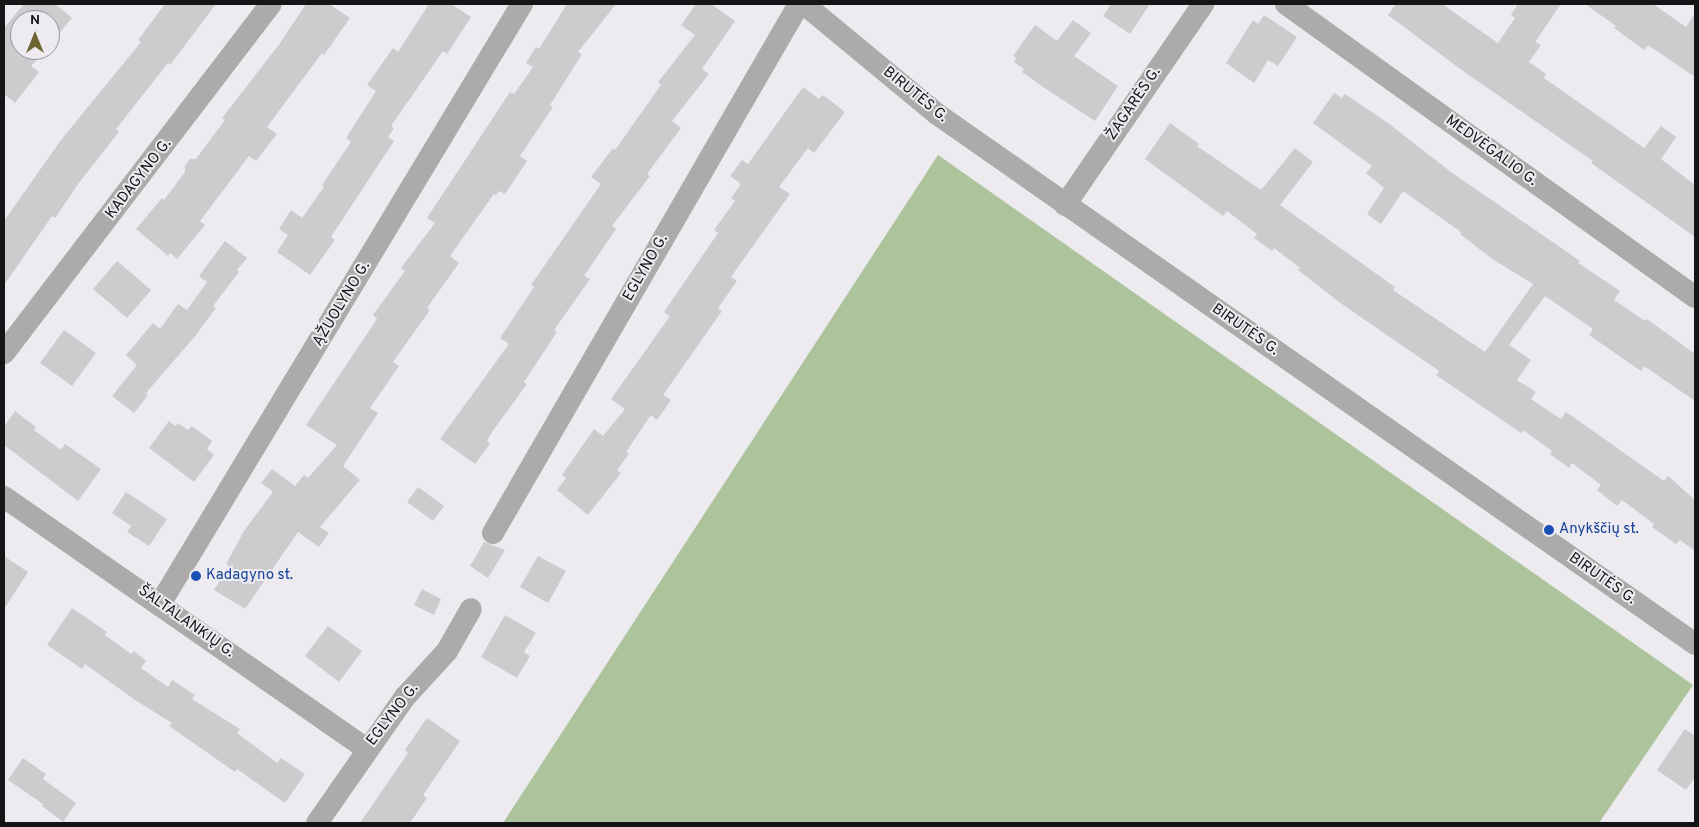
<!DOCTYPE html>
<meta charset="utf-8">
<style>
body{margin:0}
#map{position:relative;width:1699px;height:827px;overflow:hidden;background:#edebf0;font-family:Overpass,sans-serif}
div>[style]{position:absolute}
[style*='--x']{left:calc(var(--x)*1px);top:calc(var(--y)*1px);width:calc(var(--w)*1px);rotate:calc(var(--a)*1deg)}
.green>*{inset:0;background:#acc39c}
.building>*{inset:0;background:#cecbce}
.minor>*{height:22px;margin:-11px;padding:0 11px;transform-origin:11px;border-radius:11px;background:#adabaa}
.dots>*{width:14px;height:14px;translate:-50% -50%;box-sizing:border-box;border:2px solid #edebf0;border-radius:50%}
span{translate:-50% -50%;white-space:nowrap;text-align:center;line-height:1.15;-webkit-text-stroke:4px #edebf0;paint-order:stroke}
.street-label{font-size:15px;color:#151416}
.transit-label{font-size:15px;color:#164399}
.left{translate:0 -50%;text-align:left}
.frame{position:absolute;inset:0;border:5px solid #151416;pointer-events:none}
.north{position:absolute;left:10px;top:10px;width:50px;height:50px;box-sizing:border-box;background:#edebf0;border:1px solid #979599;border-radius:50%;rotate:0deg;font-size:14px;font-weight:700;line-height:20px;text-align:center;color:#151416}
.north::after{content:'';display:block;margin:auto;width:18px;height:22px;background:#6c6532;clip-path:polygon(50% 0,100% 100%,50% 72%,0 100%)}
</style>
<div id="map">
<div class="green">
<i style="clip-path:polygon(938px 155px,1693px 685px,1599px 823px,503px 823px)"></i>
</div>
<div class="building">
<i style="clip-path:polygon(24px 4px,55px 4px,72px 18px,50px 44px,50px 20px,20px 20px,20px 50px,45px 50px,31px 66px,39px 72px,15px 103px,4px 94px,4px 28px)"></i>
<i style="clip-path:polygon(165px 4px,216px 4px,170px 65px,168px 63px,116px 129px,119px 132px,81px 180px,55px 218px,52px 216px,4px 285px,4px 221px,61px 140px,141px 42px,138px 40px)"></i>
<i style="clip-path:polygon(306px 4px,329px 4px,350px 18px,324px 55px,322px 53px,267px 127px,277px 134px,256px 161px,249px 156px,200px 221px,205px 225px,177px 259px,170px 253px,168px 256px,136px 229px,162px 198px,164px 200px,185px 172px,185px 166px,190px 159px,196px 159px,225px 120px,222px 118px,278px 46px)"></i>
<i style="clip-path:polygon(429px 4px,451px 4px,471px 17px,447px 54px,443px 51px,391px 126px,394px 128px,388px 137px,394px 141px,331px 237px,335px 240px,310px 275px,277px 252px,288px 235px,279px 229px,291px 210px,302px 218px,324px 187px,322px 185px,351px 142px,346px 138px,376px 91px,367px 85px,393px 48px,398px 52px)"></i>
<i style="clip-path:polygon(567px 4px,616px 4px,578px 52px,582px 54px,550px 105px,553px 107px,520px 156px,527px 161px,505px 194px,499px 191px,496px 195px,494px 194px,450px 256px,459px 263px,427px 308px,430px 310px,393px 362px,399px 366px,370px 408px,378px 413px,343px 466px,360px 480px,320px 527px,329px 533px,319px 547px,298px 532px,245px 609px,214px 590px,229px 566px,226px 564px,244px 531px,273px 492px,261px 483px,272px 469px,295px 486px,304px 475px,308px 478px,337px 445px,306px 425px,377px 319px,373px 315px,405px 271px,401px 268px,435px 223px,427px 218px,510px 92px,514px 94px,533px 67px,526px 63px,536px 47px,539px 49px)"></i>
<i style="clip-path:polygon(696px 4px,711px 4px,735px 21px,702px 69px,709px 74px,672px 121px,681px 128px,647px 174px,650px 176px,612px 226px,616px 229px,584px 276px,590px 279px,554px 330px,557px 332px,524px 382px,527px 384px,492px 432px,487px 441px,490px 444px,475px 464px,440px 439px,509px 344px,500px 338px,534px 287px,531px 285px,601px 184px,591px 177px,613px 148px,615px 150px,661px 85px,658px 82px,695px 35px,681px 25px)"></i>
<i style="clip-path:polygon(1111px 4px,1150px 4px,1130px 34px,1103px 16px)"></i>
<i style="clip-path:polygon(1396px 4px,1442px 4px,1498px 43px,1515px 18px,1511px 15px,1518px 4px,1561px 4px,1535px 42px,1541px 45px,1529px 62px,1546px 74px,1544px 78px,1644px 148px,1661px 126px,1676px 137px,1661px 159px,1695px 185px,1695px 237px,1591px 163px,1593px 161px,1463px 71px,1388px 15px)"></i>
<i style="clip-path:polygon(1585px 4px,1653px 4px,1686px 27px,1695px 13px,1695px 77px,1648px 45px,1644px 50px,1614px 28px,1616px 26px)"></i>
<i style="clip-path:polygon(1264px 15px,1297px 37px,1278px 66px,1268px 60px,1254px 83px,1226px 63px,1253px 20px,1258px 24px)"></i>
<i style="clip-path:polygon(1073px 20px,1091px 33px,1074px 56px,1118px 86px,1095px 121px,1046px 89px,1022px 72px,1024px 69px,1014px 62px,1016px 58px,1013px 56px,1035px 25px,1057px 41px)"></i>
<i style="clip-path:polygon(803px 87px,819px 99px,823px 95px,845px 112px,814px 153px,808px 148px,779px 187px,790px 194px,731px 277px,737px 281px,718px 308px,722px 311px,663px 395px,671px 400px,657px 420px,651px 415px,626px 452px,629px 454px,617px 470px,621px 473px,588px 515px,557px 490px,566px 478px,562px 475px,594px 429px,603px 436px,625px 409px,611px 399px,670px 316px,664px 312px,718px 233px,714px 230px,735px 201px,731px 198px,741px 184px,730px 176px,742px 160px,748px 164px)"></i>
<i style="clip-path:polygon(1334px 93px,1342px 98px,1345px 94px,1388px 123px,1451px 172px,1580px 261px,1578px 263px,1620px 291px,1614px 300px,1645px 321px,1647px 319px,1695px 354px,1695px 401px,1644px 366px,1641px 371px,1589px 335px,1593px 329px,1545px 296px,1509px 345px,1531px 360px,1517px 380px,1536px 392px,1531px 399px,1561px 419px,1566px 412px,1664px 481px,1668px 476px,1695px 500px,1695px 551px,1680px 540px,1676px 544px,1652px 527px,1654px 524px,1622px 500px,1617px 506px,1597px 490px,1601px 485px,1572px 463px,1569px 468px,1550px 454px,1552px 451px,1523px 430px,1521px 433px,1436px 375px,1439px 371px,1339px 302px,1298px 270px,1300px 268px,1274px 248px,1272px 251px,1254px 238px,1257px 234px,1227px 211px,1223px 216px,1145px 159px,1170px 123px,1199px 144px,1197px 146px,1261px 190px,1295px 148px,1313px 162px,1280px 205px,1395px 287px,1393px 290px,1485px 352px,1533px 284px,1491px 258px,1460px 234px,1461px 232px,1403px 191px,1381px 224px,1367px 214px,1384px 188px,1366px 173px,1372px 166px,1313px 123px)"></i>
<i style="clip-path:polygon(225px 241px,247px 258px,237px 270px,239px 272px,213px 306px,216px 308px,196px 335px,146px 393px,148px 395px,134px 413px,112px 396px,137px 365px,126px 355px,153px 323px,160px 329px,178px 304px,187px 310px,207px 282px,199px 276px)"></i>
<i style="clip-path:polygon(117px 261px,151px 290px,127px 318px,93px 289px)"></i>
<i style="clip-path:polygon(64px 330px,96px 353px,72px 386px,40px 363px)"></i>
<i style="clip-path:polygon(15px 411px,36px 427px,34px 430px,61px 450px,65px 444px,101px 469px,78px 501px,4px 445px,4px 427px)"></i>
<i style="clip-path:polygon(169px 421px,175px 426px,178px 423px,188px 430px,192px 426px,212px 441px,207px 449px,214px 455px,194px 482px,149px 448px)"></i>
<i style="clip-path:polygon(418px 487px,444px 506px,433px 521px,407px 502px)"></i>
<i style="clip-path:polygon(126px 492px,167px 519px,149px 546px,127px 532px,131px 526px,112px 513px)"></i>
<i style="clip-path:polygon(484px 542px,505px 550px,488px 578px,470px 566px)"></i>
<i style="clip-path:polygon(4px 556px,28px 572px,4px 609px)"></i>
<i style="clip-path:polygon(538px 556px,566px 571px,548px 603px,520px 587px)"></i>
<i style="clip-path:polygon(422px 589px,441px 599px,434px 615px,414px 605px)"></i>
<i style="clip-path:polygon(72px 608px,107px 632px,105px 635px,131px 654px,134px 651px,146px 661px,141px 668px,168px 687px,172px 680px,195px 695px,192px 699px,240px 729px,237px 733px,277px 763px,281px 758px,305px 774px,285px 803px,237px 769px,235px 772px,169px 726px,172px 723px,135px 700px,85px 664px,82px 669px,47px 645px)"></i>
<i style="clip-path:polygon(505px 615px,536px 633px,524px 652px,530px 656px,517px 678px,481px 657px)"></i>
<i style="clip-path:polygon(328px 626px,362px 651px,339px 682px,305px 656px)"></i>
<i style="clip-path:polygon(427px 718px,460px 741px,423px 795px,427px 798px,410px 823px,360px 823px,408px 753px,405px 750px)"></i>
<i style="clip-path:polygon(1685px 729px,1695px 736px,1695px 777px,1686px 790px,1657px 770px)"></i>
<i style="clip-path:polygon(23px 758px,46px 774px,43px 779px,76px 803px,63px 822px,42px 806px,43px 804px,8px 780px)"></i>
</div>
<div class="minor">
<i style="--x:804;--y:4;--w:173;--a:39.6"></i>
<i style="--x:937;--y:114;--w:925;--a:34.96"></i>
<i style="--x:1286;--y:4;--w:503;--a:35.62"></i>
<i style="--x:1065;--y:205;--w:244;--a:-55.5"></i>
<i style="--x:4;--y:353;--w:439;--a:-52.6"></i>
<i style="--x:4;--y:497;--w:442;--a:34.8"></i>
<i style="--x:493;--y:533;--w:611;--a:-59.95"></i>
<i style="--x:160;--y:604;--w:701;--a:-58.9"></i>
<i style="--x:317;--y:823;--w:154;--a:-55.1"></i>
<i style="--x:405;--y:697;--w:62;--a:-47.6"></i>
<i style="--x:447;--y:651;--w:48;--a:-60.3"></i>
</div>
<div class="dots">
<i style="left:1549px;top:530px;background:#1a4fb4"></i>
<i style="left:196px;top:576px;background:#1a4fb4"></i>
</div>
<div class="street-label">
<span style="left:915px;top:95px;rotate:39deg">BIRUTĖS G.</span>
<span style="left:1134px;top:104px;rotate:-56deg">ŽAGARĖS G.</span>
<span style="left:1491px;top:151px;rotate:36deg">MEDVĖGALIO G.</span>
<span style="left:139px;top:179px;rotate:-52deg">KADAGYNO G.</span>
<span style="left:646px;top:268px;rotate:-60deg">EGLYNO G.</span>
<span style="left:342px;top:304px;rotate:-59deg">ĄŽUOLYNO G.</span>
<span style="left:1245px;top:330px;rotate:35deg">BIRUTĖS G.</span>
<span style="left:1602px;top:579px;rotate:35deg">BIRUTĖS G.</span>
<span style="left:186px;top:622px;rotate:35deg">ŠALTALANKIŲ G.</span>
<span style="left:393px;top:715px;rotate:-52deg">EGLYNO G.</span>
</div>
<div class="transit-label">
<span class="left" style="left:1559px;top:530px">Anykščių st.</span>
<span class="left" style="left:206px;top:576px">Kadagyno st.</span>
</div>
<div class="frame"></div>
<div class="north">N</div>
</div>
